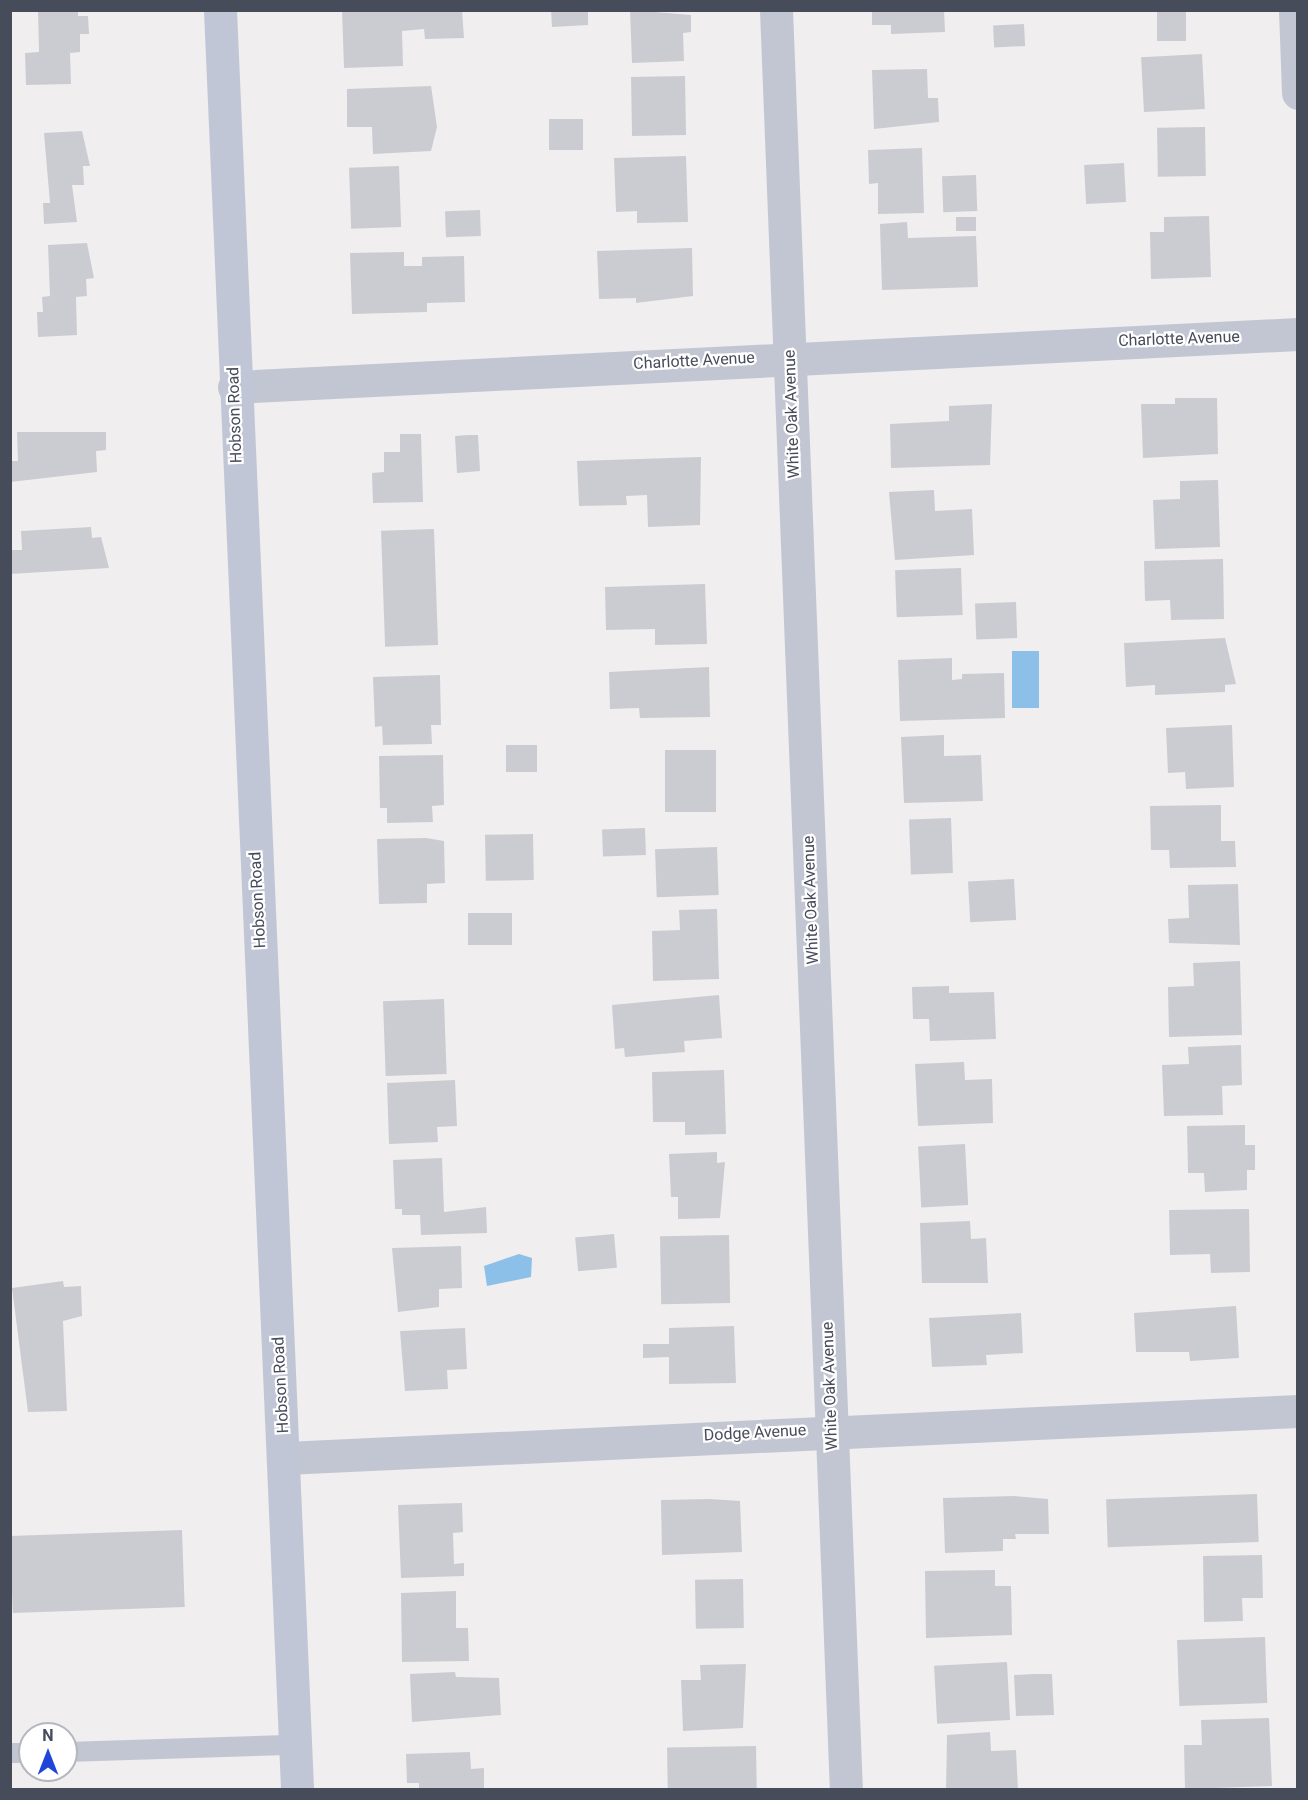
<!DOCTYPE html>
<style>
body{margin:0}
#map{position:relative;width:1308px;height:1800px;overflow:hidden;background:#f0eeee;font-family:Roboto,sans-serif}
div>[style]{position:absolute}
.water>*{inset:0;background:#8cc0e8;transform-origin:0 0}
.building>*{inset:0;background:#cbccd2;transform-origin:0 0}
.lane>*{height:20px;margin:-10px;padding:0 10px;transform-origin:10px;border-radius:10px;background:#c2c6d2}
.street>*{height:33px;margin:-16.5px;padding:0 16.5px;transform-origin:16.5px;border-radius:16.5px;background:#c2c6d2}
.secondary>*{height:33px;margin:-16.5px;padding:0 16.5px;transform-origin:16.5px;border-radius:16.5px;background:#c1c6d6}
span{translate:-50% -50%;white-space:nowrap;text-align:center;line-height:1.15;-webkit-text-stroke:4.5px #fff;paint-order:stroke}
.street-label{font-size:16px;color:#474c5a}
.frame{position:absolute;inset:0;border:12px solid #474c5a;pointer-events:none}
.north{position:absolute;left:18px;top:1722px;width:60px;height:60px;box-sizing:border-box;background:#fff;border:2px solid #b5b7bd;border-radius:50%;rotate:0deg;font-size:16px;font-weight:700;line-height:24px;text-align:center;color:#474c5a}
.north::after{content:'';display:block;margin:auto;width:21px;height:27px;background:#2146d7;clip-path:polygon(50% 0,100% 100%,50% 72%,0 100%)}
</style>
<div id="map">
<div class="water">
<div style="left:1012px;top:651px;width:27px;height:57px"></div>
<div style="clip-path:polygon(519px 1254px,532px 1258px,531px 1277px,487px 1286px,484px 1266px)"></div>
</div>
<div class="building">
<div style="clip-path:polygon(38px 10px,78px 10px,78px 16px,88px 16px,89px 34px,80px 34px,80px 52px,70px 53px,71px 84px,26px 85px,25px 53px,39px 52px)"></div>
<div style="clip-path:polygon(342px 10px,462px 10px,464px 38px,425px 39px,424px 29px,402px 31px,403px 66px,344px 68px)"></div>
<div style="clip-path:polygon(551px 10px,588px 10px,588px 25px,552px 27px)"></div>
<div style="clip-path:polygon(630px 10px,691px 15px,691px 32px,683px 33px,684px 61px,632px 63px)"></div>
<div style="clip-path:polygon(872px 10px,944px 10px,945px 32px,891px 34px,891px 25px,872px 25px)"></div>
<div style="left:1157px;top:10px;width:29px;height:31px"></div>
<div style="left:1024px;top:24px;width:22px;height:31px;rotate:87deg"></div>
<div style="left:1202px;top:54px;width:55px;height:61px;rotate:87deg"></div>
<div style="clip-path:polygon(927px 69px,928px 98px,938px 98px,939px 122px,874px 129px,872px 70px)"></div>
<div style="left:685px;top:76px;width:59px;height:54px;rotate:89deg"></div>
<div style="clip-path:polygon(431px 86px,437px 127px,431px 151px,373px 154px,372px 127px,347px 127px,347px 89px)"></div>
<div style="left:549px;top:119px;width:34px;height:31px"></div>
<div style="left:1205px;top:127px;width:49px;height:48px;rotate:89deg"></div>
<div style="clip-path:polygon(82px 131px,90px 166px,83px 166px,84px 185px,72px 185px,77px 222px,44px 224px,43px 203px,50px 203px,44px 133px)"></div>
<div style="clip-path:polygon(922px 148px,924px 213px,878px 214px,878px 183px,869px 184px,868px 150px)"></div>
<div style="clip-path:polygon(686px 156px,688px 222px,637px 223px,637px 211px,616px 212px,614px 158px)"></div>
<div style="left:1124px;top:163px;width:39px;height:40px;rotate:87deg"></div>
<div style="left:399px;top:166px;width:61px;height:50px;rotate:88deg"></div>
<div style="left:976px;top:175px;width:36px;height:34px;rotate:88deg"></div>
<div style="left:480px;top:210px;width:26px;height:35px;rotate:88deg"></div>
<div style="clip-path:polygon(1209px 216px,1211px 277px,1151px 279px,1150px 232px,1164px 232px,1164px 217px)"></div>
<div style="left:976px;top:217px;width:14px;height:20px;rotate:90deg"></div>
<div style="clip-path:polygon(907px 222px,908px 238px,976px 236px,978px 287px,882px 290px,880px 224px)"></div>
<div style="clip-path:polygon(87px 243px,94px 278px,86px 279px,87px 296px,76px 297px,77px 335px,38px 337px,37px 312px,43px 312px,42px 297px,50px 296px,48px 245px)"></div>
<div style="clip-path:polygon(692px 248px,693px 296px,636px 303px,636px 298px,599px 299px,597px 251px)"></div>
<div style="clip-path:polygon(404px 252px,404px 266px,422px 266px,422px 257px,464px 256px,465px 302px,427px 303px,427px 312px,352px 314px,350px 253px)"></div>
<div style="clip-path:polygon(1175px 398px,1217px 398px,1218px 454px,1143px 458px,1141px 404px,1175px 404px)"></div>
<div style="clip-path:polygon(992px 404px,990px 465px,891px 468px,890px 424px,949px 421px,949px 406px)"></div>
<div style="clip-path:polygon(17px 432px,106px 432px,106px 450px,96px 451px,97px 472px,10px 482px,10px 461px,18px 461px)"></div>
<div style="clip-path:polygon(400px 434px,421px 434px,423px 502px,373px 503px,372px 473px,384px 472px,384px 452px,400px 452px)"></div>
<div style="clip-path:polygon(468px 435px,478px 435px,480px 471px,457px 473px,455px 436px)"></div>
<div style="clip-path:polygon(701px 457px,700px 525px,648px 527px,647px 495px,626px 496px,627px 505px,579px 506px,577px 461px)"></div>
<div style="clip-path:polygon(1218px 480px,1220px 547px,1155px 549px,1153px 500px,1180px 499px,1180px 481px)"></div>
<div style="clip-path:polygon(934px 490px,935px 511px,972px 509px,974px 555px,895px 560px,889px 492px)"></div>
<div style="clip-path:polygon(91px 527px,92px 538px,101px 537px,109px 568px,10px 574px,10px 550px,22px 550px,21px 531px)"></div>
<div style="left:434px;top:529px;width:116px;height:53px;rotate:88deg"></div>
<div style="clip-path:polygon(1223px 559px,1224px 619px,1171px 620px,1170px 600px,1145px 601px,1144px 561px)"></div>
<div style="left:961px;top:568px;width:47px;height:66px;rotate:88deg"></div>
<div style="clip-path:polygon(705px 584px,707px 644px,655px 645px,655px 629px,606px 630px,605px 587px)"></div>
<div style="left:1016px;top:602px;width:36px;height:41px;rotate:88deg"></div>
<div style="clip-path:polygon(1225px 638px,1236px 684px,1225px 685px,1225px 692px,1155px 695px,1155px 685px,1126px 687px,1124px 643px)"></div>
<div style="clip-path:polygon(952px 658px,952px 680px,962px 679px,962px 674px,1004px 673px,1005px 718px,900px 721px,898px 660px)"></div>
<div style="clip-path:polygon(709px 667px,710px 717px,640px 718px,639px 708px,610px 709px,609px 672px)"></div>
<div style="clip-path:polygon(440px 675px,441px 725px,431px 725px,432px 744px,383px 745px,382px 726px,375px 727px,373px 677px)"></div>
<div style="clip-path:polygon(1232px 725px,1234px 787px,1186px 789px,1185px 772px,1168px 773px,1166px 728px)"></div>
<div style="clip-path:polygon(944px 735px,944px 756px,981px 755px,983px 801px,904px 803px,901px 737px)"></div>
<div style="left:506px;top:745px;width:31px;height:27px"></div>
<div style="left:716px;top:750px;width:62px;height:51px;rotate:90deg"></div>
<div style="clip-path:polygon(443px 755px,444px 805px,432px 806px,433px 822px,387px 823px,387px 808px,380px 808px,379px 756px)"></div>
<div style="clip-path:polygon(1221px 805px,1221px 841px,1235px 841px,1236px 867px,1170px 868px,1169px 850px,1151px 850px,1150px 806px)"></div>
<div style="left:951px;top:818px;width:55px;height:42px;rotate:88deg"></div>
<div style="left:645px;top:828px;width:27px;height:43px;rotate:88deg"></div>
<div style="left:533px;top:834px;width:46px;height:48px;rotate:89deg"></div>
<div style="clip-path:polygon(426px 838px,444px 841px,445px 883px,427px 884px,427px 903px,379px 904px,377px 839px)"></div>
<div style="left:717px;top:847px;width:48px;height:62px;rotate:88deg"></div>
<div style="left:1014px;top:879px;width:41px;height:46px;rotate:87deg"></div>
<div style="clip-path:polygon(1238px 884px,1240px 945px,1169px 943px,1168px 919px,1189px 918px,1188px 885px)"></div>
<div style="clip-path:polygon(717px 909px,719px 979px,653px 981px,652px 931px,680px 930px,679px 910px)"></div>
<div style="left:512px;top:913px;width:32px;height:44px;rotate:90deg"></div>
<div style="clip-path:polygon(1240px 961px,1242px 1035px,1169px 1037px,1168px 987px,1194px 986px,1193px 963px)"></div>
<div style="clip-path:polygon(949px 986px,949px 993px,994px 992px,996px 1039px,930px 1041px,929px 1019px,913px 1019px,912px 987px)"></div>
<div style="clip-path:polygon(719px 995px,722px 1038px,684px 1041px,685px 1052px,625px 1057px,624px 1048px,615px 1049px,612px 1005px)"></div>
<div style="left:444px;top:999px;width:75px;height:61px;rotate:88deg"></div>
<div style="clip-path:polygon(1241px 1045px,1242px 1085px,1222px 1086px,1223px 1115px,1164px 1116px,1162px 1065px,1189px 1064px,1188px 1047px)"></div>
<div style="clip-path:polygon(964px 1062px,965px 1080px,992px 1079px,993px 1123px,918px 1126px,915px 1064px)"></div>
<div style="clip-path:polygon(724px 1070px,726px 1134px,685px 1135px,685px 1122px,653px 1122px,652px 1072px)"></div>
<div style="clip-path:polygon(455px 1080px,457px 1126px,437px 1127px,438px 1142px,389px 1144px,387px 1083px)"></div>
<div style="clip-path:polygon(1245px 1125px,1245px 1145px,1255px 1145px,1255px 1170px,1247px 1170px,1247px 1190px,1205px 1192px,1204px 1173px,1188px 1173px,1187px 1126px)"></div>
<div style="left:965px;top:1144px;width:61px;height:47px;rotate:87deg"></div>
<div style="clip-path:polygon(717px 1152px,717px 1163px,725px 1162px,720px 1218px,678px 1219px,678px 1197px,671px 1197px,669px 1154px)"></div>
<div style="clip-path:polygon(442px 1158px,444px 1212px,486px 1207px,487px 1233px,421px 1235px,420px 1215px,402px 1215px,402px 1209px,395px 1209px,393px 1160px)"></div>
<div style="clip-path:polygon(1249px 1209px,1250px 1272px,1211px 1273px,1210px 1254px,1170px 1255px,1169px 1210px)"></div>
<div style="clip-path:polygon(970px 1221px,971px 1239px,986px 1238px,988px 1283px,922px 1283px,920px 1223px)"></div>
<div style="left:614px;top:1234px;width:34px;height:39px;rotate:85deg"></div>
<div style="left:729px;top:1235px;width:68px;height:69px;rotate:89deg"></div>
<div style="clip-path:polygon(461px 1246px,462px 1288px,439px 1289px,439px 1307px,398px 1312px,392px 1248px)"></div>
<div style="clip-path:polygon(63px 1281px,64px 1287px,81px 1286px,82px 1316px,63px 1321px,67px 1411px,28px 1412px,12px 1288px)"></div>
<div style="clip-path:polygon(1236px 1306px,1239px 1358px,1190px 1361px,1189px 1352px,1136px 1352px,1134px 1313px)"></div>
<div style="clip-path:polygon(1021px 1313px,1023px 1353px,986px 1355px,987px 1365px,932px 1367px,929px 1318px)"></div>
<div style="clip-path:polygon(734px 1326px,736px 1383px,669px 1384px,669px 1357px,643px 1358px,643px 1344px,669px 1344px,669px 1328px)"></div>
<div style="clip-path:polygon(465px 1328px,467px 1369px,447px 1370px,448px 1389px,405px 1391px,400px 1331px)"></div>
<div style="left:1257px;top:1494px;width:48px;height:151px;rotate:88deg"></div>
<div style="clip-path:polygon(1014px 1496px,1048px 1499px,1049px 1534px,1015px 1534px,1016px 1539px,1003px 1539px,1003px 1551px,945px 1553px,943px 1498px)"></div>
<div style="clip-path:polygon(710px 1499px,740px 1501px,742px 1552px,662px 1555px,661px 1500px)"></div>
<div style="clip-path:polygon(462px 1503px,463px 1532px,453px 1533px,454px 1564px,464px 1563px,464px 1576px,401px 1578px,398px 1505px)"></div>
<div style="left:182px;top:1530px;width:77px;height:172px;rotate:88deg"></div>
<div style="clip-path:polygon(1262px 1555px,1263px 1598px,1242px 1598px,1243px 1621px,1204px 1622px,1203px 1556px)"></div>
<div style="clip-path:polygon(995px 1570px,995px 1586px,1011px 1586px,1012px 1635px,926px 1638px,925px 1571px)"></div>
<div style="left:743px;top:1579px;width:49px;height:48px;rotate:89deg"></div>
<div style="clip-path:polygon(456px 1591px,456px 1628px,468px 1628px,469px 1661px,402px 1662px,401px 1593px)"></div>
<div style="left:1265px;top:1637px;width:66px;height:88px;rotate:88deg"></div>
<div style="left:1007px;top:1662px;width:58px;height:73px;rotate:87deg"></div>
<div style="clip-path:polygon(746px 1664px,743px 1728px,683px 1731px,681px 1680px,701px 1680px,700px 1665px)"></div>
<div style="clip-path:polygon(455px 1672px,456px 1677px,499px 1678px,501px 1715px,412px 1722px,410px 1674px)"></div>
<div style="clip-path:polygon(1035px 1674px,1052px 1674px,1054px 1715px,1016px 1716px,1014px 1675px)"></div>
<div style="clip-path:polygon(1269px 1718px,1272px 1786px,1185px 1789px,1184px 1745px,1202px 1745px,1201px 1720px)"></div>
<div style="clip-path:polygon(990px 1732px,991px 1751px,1016px 1750px,1018px 1790px,946px 1790px,947px 1735px)"></div>
<div style="left:756px;top:1746px;width:44px;height:89px;rotate:89deg"></div>
<div style="clip-path:polygon(470px 1752px,471px 1769px,484px 1768px,484px 1789px,419px 1790px,419px 1783px,407px 1783px,406px 1754px)"></div>
</div>
<div class="lane">
<div style="left:66px;top:1752px;width:229px;rotate:-1.8deg"></div>
<div style="left:10px;top:1753px;width:20px"></div>
</div>
<div class="street">
<div style="left:776px;top:10px;width:1781px;rotate:87.75deg"></div>
<div style="left:1295px;top:10px;width:83px;rotate:87.9deg"></div>
<div style="left:234px;top:387px;width:1065px;rotate:-2.85deg"></div>
<div style="left:285px;top:1458px;width:1014px;rotate:-2.66deg"></div>
</div>
<div class="secondary">
<div style="left:220px;top:10px;width:1782px;rotate:87.52deg"></div>
</div>
<div class="street-label">
<span style="left:1179px;top:339px;rotate:-2deg">Charlotte Avenue</span>
<span style="left:694px;top:361px;rotate:-3deg">Charlotte Avenue</span>
<span style="left:792px;top:414px;rotate:-92deg">White Oak Avenue</span>
<span style="left:235px;top:415px;rotate:-92deg">Hobson Road</span>
<span style="left:258px;top:900px;rotate:-93deg">Hobson Road</span>
<span style="left:811px;top:900px;rotate:-92deg">White Oak Avenue</span>
<span style="left:281px;top:1385px;rotate:-93deg">Hobson Road</span>
<span style="left:830px;top:1386px;rotate:-92deg">White Oak Avenue</span>
<span style="left:755px;top:1433px;rotate:-3deg">Dodge Avenue</span>
</div>
<div class="frame"></div>
<div class="north">N</div>
</div>
